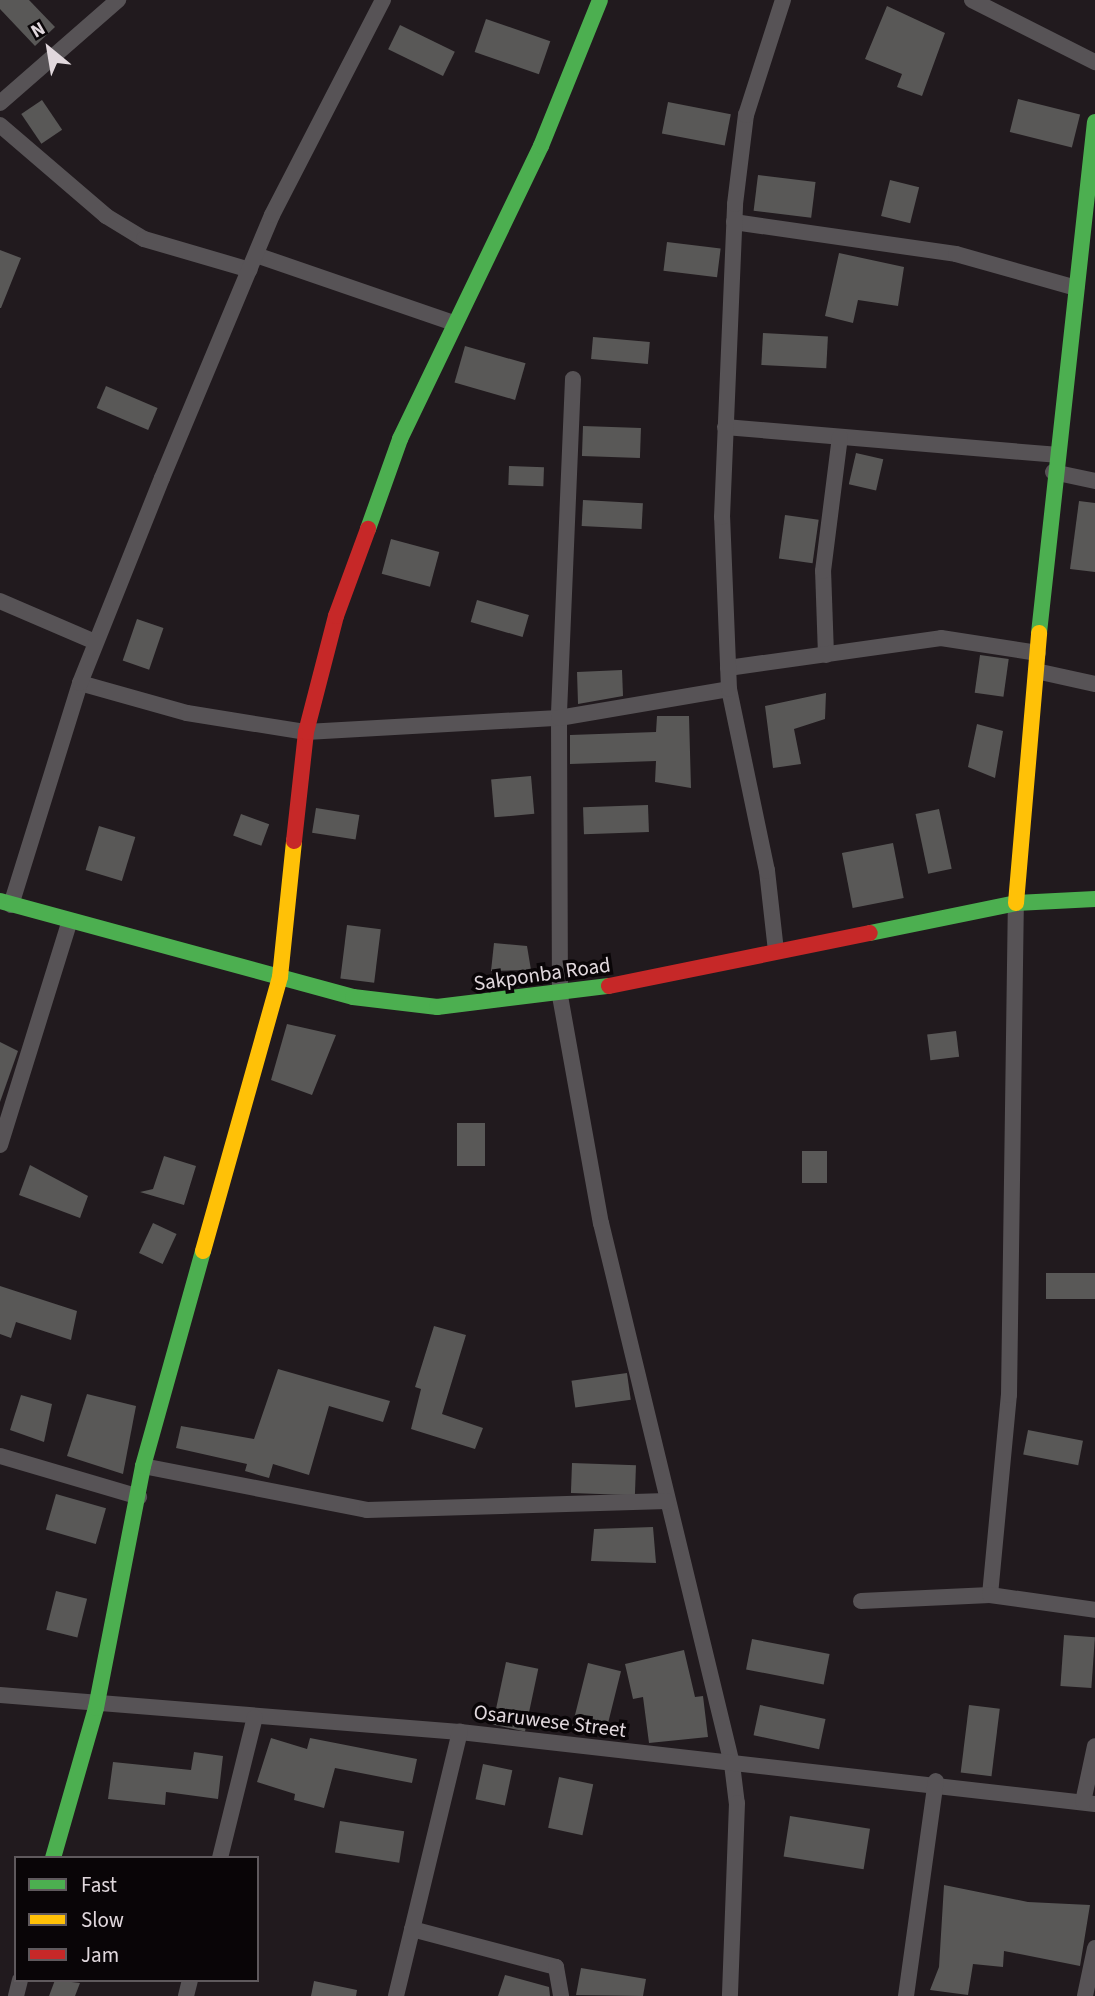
<!DOCTYPE html>
<style>
body{margin:0}
#map{position:relative;width:1095px;height:1996px;overflow:hidden;background:#211a1e;font-family:"Source Sans 3",sans-serif}
div>[style]{position:absolute}
.building>*{inset:0;background:#595857;transform-origin:0 0}
.street>*{height:16px;margin:-8px;padding:0 8px;transform-origin:8px;border-radius:8px;background:#575356}
.fast>*{height:16px;margin:-8px;padding:0 8px;transform-origin:8px;border-radius:8px;background:#4caf50}
.slow>*{height:16px;margin:-8px;padding:0 8px;transform-origin:8px;border-radius:8px;background:#ffc107}
.jam>*{height:16px;margin:-8px;padding:0 8px;transform-origin:8px;border-radius:8px;background:#c62828}
span{translate:-50% -50%;white-space:nowrap;text-align:center;line-height:1.15;-webkit-text-stroke:7px #090507;paint-order:stroke}
.street-label{font-size:21px;color:#e1d8dd}
.legend{position:absolute;left:14px;top:1856px;width:245px;height:126px;box-sizing:border-box;background:#090507;border:2px solid #5f595d;margin:0;padding:9px 12px;list-style:none;font-size:21px;color:#e1d8dd}
.legend li{display:flex;align-items:center;gap:14px;height:35px}
.legend b{width:35px;border:2px solid #5f595d}
.north{position:absolute;left:14px;top:14px;width:70px;height:70px;-webkit-text-stroke:5px #090507;paint-order:stroke;rotate:330deg;font-size:19px;font-weight:700;line-height:28px;text-align:center;color:#e1d8dd}
.north::after{content:'';display:block;margin:auto;width:24px;height:32px;background:#e1d8dd;clip-path:polygon(50% 0,100% 100%,50% 72%,0 100%)}
</style>
<div id="map">
<div class="building">
<div style="clip-path:polygon(0 0,29px 0,55px 27px,35px 46px,0 9px)"></div>
<div style="clip-path:polygon(887px 6px,945px 33px,922px 96px,897px 87px,902px 74px,865px 59px)"></div>
<div style="left:486px;top:19px;width:68px;height:35px;rotate:19deg"></div>
<div style="left:400px;top:25px;width:61px;height:27px;rotate:26deg"></div>
<div style="left:1018px;top:99px;width:64px;height:34px;rotate:14deg"></div>
<div style="left:42px;top:100px;width:36px;height:25px;rotate:56deg"></div>
<div style="left:668px;top:102px;width:64px;height:32px;rotate:11deg"></div>
<div style="left:758px;top:175px;width:58px;height:36px;rotate:7deg"></div>
<div style="left:890px;top:180px;width:30px;height:37px;rotate:14deg"></div>
<div style="left:667px;top:242px;width:54px;height:29px;rotate:7deg"></div>
<div style="clip-path:polygon(0 250px,21px 258px,1px 308px,0 308px)"></div>
<div style="clip-path:polygon(839px 253px,904px 267px,898px 306px,858px 300px,853px 323px,825px 316px)"></div>
<div style="left:763px;top:333px;width:65px;height:32px;rotate:3deg"></div>
<div style="left:593px;top:337px;width:57px;height:22px;rotate:5deg"></div>
<div style="left:465px;top:346px;width:63px;height:38px;rotate:16deg"></div>
<div style="left:106px;top:386px;width:56px;height:24px;rotate:23deg"></div>
<div style="left:583px;top:426px;width:58px;height:30px;rotate:2deg"></div>
<div style="left:856px;top:453px;width:28px;height:32px;rotate:13deg"></div>
<div style="left:509px;top:466px;width:35px;height:19px;rotate:2deg"></div>
<div style="left:583px;top:500px;width:60px;height:26px;rotate:3deg"></div>
<div style="clip-path:polygon(1079px 501px,1095px 503px,1095px 572px,1070px 569px)"></div>
<div style="left:785px;top:515px;width:34px;height:44px;rotate:8deg"></div>
<div style="left:391px;top:539px;width:50px;height:36px;rotate:15deg"></div>
<div style="left:477px;top:600px;width:54px;height:23px;rotate:16deg"></div>
<div style="left:137px;top:619px;width:28px;height:44px;rotate:19deg"></div>
<div style="left:980px;top:655px;width:29px;height:38px;rotate:8deg"></div>
<div style="clip-path:polygon(622px 670px,623px 696px,578px 704px,577px 672px)"></div>
<div style="clip-path:polygon(826px 693px,825px 719px,794px 729px,801px 764px,773px 768px,765px 706px)"></div>
<div style="clip-path:polygon(657px 716px,689px 716px,691px 788px,655px 782px,656px 761px,570px 764px,570px 735px,656px 732px)"></div>
<div style="clip-path:polygon(977px 724px,1003px 731px,995px 778px,968px 767px)"></div>
<div style="left:531px;top:776px;width:38px;height:40px;rotate:85deg"></div>
<div style="left:648px;top:805px;width:27px;height:65px;rotate:88deg"></div>
<div style="left:316px;top:808px;width:44px;height:25px;rotate:9deg"></div>
<div style="left:939px;top:809px;width:61px;height:24px;rotate:78deg"></div>
<div style="left:241px;top:814px;width:30px;height:23px;rotate:20deg"></div>
<div style="left:99px;top:826px;width:38px;height:46px;rotate:17deg"></div>
<div style="left:893px;top:843px;width:56px;height:52px;rotate:79deg"></div>
<div style="left:347px;top:925px;width:34px;height:54px;rotate:7deg"></div>
<div style="clip-path:polygon(494px 943px,527px 946px,531px 970px,491px 971px)"></div>
<div style="clip-path:polygon(287px 1024px,336px 1035px,312px 1095px,271px 1080px)"></div>
<div style="left:956px;top:1031px;width:26px;height:29px;rotate:83deg"></div>
<div style="clip-path:polygon(0 1042px,18px 1051px,0 1102px)"></div>
<div style="left:457px;top:1123px;width:28px;height:43px"></div>
<div style="left:802px;top:1151px;width:25px;height:32px"></div>
<div style="clip-path:polygon(164px 1156px,196px 1166px,184px 1205px,140px 1192px,153px 1189px)"></div>
<div style="clip-path:polygon(30px 1165px,88px 1196px,80px 1218px,19px 1195px)"></div>
<div style="left:153px;top:1223px;width:26px;height:33px;rotate:25deg"></div>
<div style="left:1046px;top:1273px;width:49px;height:26px"></div>
<div style="clip-path:polygon(0 1286px,77px 1311px,71px 1340px,16px 1322px,11px 1338px,0 1334px)"></div>
<div style="clip-path:polygon(434px 1326px,466px 1335px,442px 1414px,483px 1428px,475px 1449px,411px 1429px,421px 1389px,415px 1387px)"></div>
<div style="clip-path:polygon(278px 1369px,390px 1401px,383px 1422px,329px 1406px,309px 1475px,273px 1464px,269px 1478px,245px 1471px,247px 1464px,176px 1448px,181px 1426px,254px 1439px)"></div>
<div style="left:627px;top:1373px;width:27px;height:56px;rotate:82deg"></div>
<div style="clip-path:polygon(87px 1394px,136px 1406px,123px 1474px,67px 1456px)"></div>
<div style="clip-path:polygon(21px 1395px,52px 1404px,44px 1442px,10px 1430px)"></div>
<div style="left:1028px;top:1430px;width:56px;height:25px;rotate:11deg"></div>
<div style="left:572px;top:1463px;width:64px;height:30px;rotate:2deg"></div>
<div style="left:56px;top:1494px;width:52px;height:37px;rotate:16deg"></div>
<div style="clip-path:polygon(653px 1527px,656px 1563px,591px 1561px,594px 1529px)"></div>
<div style="left:56px;top:1591px;width:32px;height:40px;rotate:14deg"></div>
<div style="left:1064px;top:1635px;width:31px;height:51px;rotate:4deg"></div>
<div style="left:752px;top:1639px;width:79px;height:31px;rotate:11deg"></div>
<div style="clip-path:polygon(684px 1650px,695px 1697px,703px 1696px,708px 1737px,649px 1743px,643px 1697px,633px 1699px,625px 1664px)"></div>
<div style="left:506px;top:1662px;width:33px;height:64px;rotate:12deg"></div>
<div style="left:588px;top:1663px;width:34px;height:65px;rotate:14deg"></div>
<div style="left:760px;top:1705px;width:67px;height:31px;rotate:12deg"></div>
<div style="left:969px;top:1705px;width:31px;height:68px;rotate:7deg"></div>
<div style="clip-path:polygon(271px 1738px,307px 1749px,310px 1738px,417px 1759px,412px 1783px,335px 1768px,324px 1808px,294px 1800px,295px 1794px,257px 1782px)"></div>
<div style="clip-path:polygon(194px 1752px,223px 1756px,218px 1799px,166px 1792px,165px 1805px,108px 1799px,113px 1762px,191px 1770px)"></div>
<div style="left:483px;top:1764px;width:30px;height:36px;rotate:12deg"></div>
<div style="left:559px;top:1777px;width:35px;height:52px;rotate:12deg"></div>
<div style="left:790px;top:1816px;width:81px;height:41px;rotate:9deg"></div>
<div style="left:340px;top:1821px;width:65px;height:32px;rotate:9deg"></div>
<div style="clip-path:polygon(944px 1885px,1028px 1902px,1090px 1905px,1080px 1966px,1004px 1951px,1003px 1967px,973px 1964px,968px 1995px,930px 1990px,939px 1967px)"></div>
<div style="clip-path:polygon(581px 1968px,646px 1979px,643px 1996px,576px 1995px)"></div>
<div style="clip-path:polygon(505px 1975px,549px 1987px,550px 1996px,498px 1996px)"></div>
<div style="clip-path:polygon(55px 1980px,80px 1983px,75px 1996px,49px 1996px)"></div>
<div style="clip-path:polygon(314px 1981px,357px 1990px,356px 1996px,311px 1996px)"></div>
</div>
<div class="street">
<div style="left:972px;top:0;width:138px;rotate:26.8deg"></div>
<div style="left:0;top:103px;width:157px;rotate:-41.1deg"></div>
<div style="left:0;top:125px;width:140px;rotate:40.6deg"></div>
<div style="left:106px;top:216px;width:44px;rotate:31.2deg"></div>
<div style="left:144px;top:239px;width:110px;rotate:16.3deg"></div>
<div style="left:734px;top:222px;width:224px;rotate:8.2deg"></div>
<div style="left:956px;top:254px;width:125px;rotate:15.8deg"></div>
<div style="left:256px;top:255px;width:209px;rotate:19deg"></div>
<div style="left:573px;top:379px;width:339px;rotate:92.4deg"></div>
<div style="left:559px;top:718px;width:278px;rotate:89.8deg"></div>
<div style="left:560px;top:996px;width:231px;rotate:79.8deg"></div>
<div style="left:601px;top:1223px;width:557px;rotate:76.39deg"></div>
<div style="left:732px;top:1764px;width:39px;rotate:83deg"></div>
<div style="left:737px;top:1803px;width:193px;rotate:92.1deg"></div>
<div style="left:725px;top:427px;width:332px;rotate:4.8deg"></div>
<div style="left:1053px;top:472px;width:43px;rotate:12.1deg"></div>
<div style="left:0;top:601px;width:103px;rotate:23.3deg"></div>
<div style="left:826px;top:655px;width:84px;rotate:-92deg"></div>
<div style="left:823px;top:571px;width:135px;rotate:-82.8deg"></div>
<div style="left:728px;top:668px;width:215px;rotate:-8deg"></div>
<div style="left:941px;top:638px;width:98px;rotate:8.8deg"></div>
<div style="left:1036px;top:671px;width:60px;rotate:12.4deg"></div>
<div style="left:80px;top:683px;width:111px;rotate:15.7deg"></div>
<div style="left:187px;top:713px;width:121px;rotate:9.1deg"></div>
<div style="left:306px;top:732px;width:253px;rotate:-3.2deg"></div>
<div style="left:559px;top:718px;width:172px;rotate:-9.7deg"></div>
<div style="left:11px;top:905px;width:232px;rotate:-72.7deg"></div>
<div style="left:80px;top:683px;width:221px;rotate:-68.2deg"></div>
<div style="left:162px;top:478px;width:285px;rotate:-67.3deg"></div>
<div style="left:272px;top:215px;width:242px;rotate:-62.7deg"></div>
<div style="left:776px;top:951px;width:81px;rotate:-96.4deg"></div>
<div style="left:767px;top:871px;width:186px;rotate:-101.8deg"></div>
<div style="left:729px;top:689px;width:172px;rotate:-92.3deg"></div>
<div style="left:722px;top:517px;width:313px;rotate:-87.6deg"></div>
<div style="left:735px;top:204px;width:90px;rotate:-83deg"></div>
<div style="left:746px;top:115px;width:121px;rotate:-72.2deg"></div>
<div style="left:0;top:1145px;width:232px;rotate:-72.7deg"></div>
<div style="left:0;top:1456px;width:145px;rotate:16.4deg"></div>
<div style="left:143px;top:1466px;width:228px;rotate:11.1deg"></div>
<div style="left:367px;top:1510px;width:300px;rotate:-1.7deg"></div>
<div style="left:990px;top:1595px;width:201px;rotate:-84.6deg"></div>
<div style="left:1009px;top:1395px;width:492px;rotate:-89.2deg"></div>
<div style="left:861px;top:1601px;width:129px;rotate:-2.7deg"></div>
<div style="left:990px;top:1595px;width:106px;rotate:8.1deg"></div>
<div style="left:0;top:1695px;width:461px;rotate:4.6deg"></div>
<div style="left:460px;top:1732px;width:639px;rotate:6.47deg"></div>
<div style="left:1083px;top:1802px;width:57px;rotate:-77.9deg"></div>
<div style="left:220px;top:1858px;width:145px;rotate:-76.1deg"></div>
<div style="left:412px;top:1929px;width:149px;rotate:14.8deg"></div>
<div style="left:556px;top:1967px;width:29px;rotate:80deg"></div>
<div style="left:16px;top:1996px;width:16px;rotate:-76deg"></div>
<div style="left:186px;top:1996px;width:16px;rotate:-76deg"></div>
<div style="left:396px;top:1996px;width:272px;rotate:-76.4deg"></div>
<div style="left:906px;top:1996px;width:217px;rotate:-82.1deg"></div>
<div style="left:1085px;top:1996px;width:49px;rotate:-78.2deg"></div>
</div>
<div class="fast">
<div style="left:368px;top:529px;width:96px;rotate:-70.4deg"></div>
<div style="left:400px;top:439px;width:325px;rotate:-64.3deg"></div>
<div style="left:541px;top:146px;width:157px;rotate:-68deg"></div>
<div style="left:1039px;top:633px;width:514px;rotate:-83.75deg"></div>
<div style="left:0;top:901px;width:366px;rotate:15.2deg"></div>
<div style="left:353px;top:997px;width:85px;rotate:6.8deg"></div>
<div style="left:437px;top:1007px;width:173px;rotate:-7deg"></div>
<div style="left:870px;top:933px;width:149px;rotate:-11.6deg"></div>
<div style="left:1016px;top:903px;width:79px;rotate:-2.9deg"></div>
<div style="left:53px;top:1858px;width:156px;rotate:-74deg"></div>
<div style="left:96px;top:1708px;width:247px;rotate:-79deg"></div>
<div style="left:143px;top:1466px;width:223px;rotate:-74.4deg"></div>
</div>
<div class="slow">
<div style="left:1016px;top:903px;width:271px;rotate:-85.1deg"></div>
<div style="left:203px;top:1251px;width:285px;rotate:-74.3deg"></div>
<div style="left:280px;top:977px;width:137px;rotate:-84.1deg"></div>
</div>
<div class="jam">
<div style="left:294px;top:841px;width:110px;rotate:-83.7deg"></div>
<div style="left:306px;top:732px;width:120px;rotate:-75.5deg"></div>
<div style="left:336px;top:616px;width:93px;rotate:-69.8deg"></div>
<div style="left:609px;top:986px;width:266px;rotate:-11.5deg"></div>
</div>
<div class="street-label">
<span style="left:542px;top:974px;rotate:-8deg">Sakponba Road</span>
<span style="left:550px;top:1721px;rotate:7deg">Osaruwese Street</span>
</div>
<ul class="legend">
<li><b style="height:9px;background:#4caf50"></b>Fast</li>
<li><b style="height:9px;background:#ffc107"></b>Slow</li>
<li><b style="height:9px;background:#c62828"></b>Jam</li>
</ul>
<div class="north">N</div>
</div>
